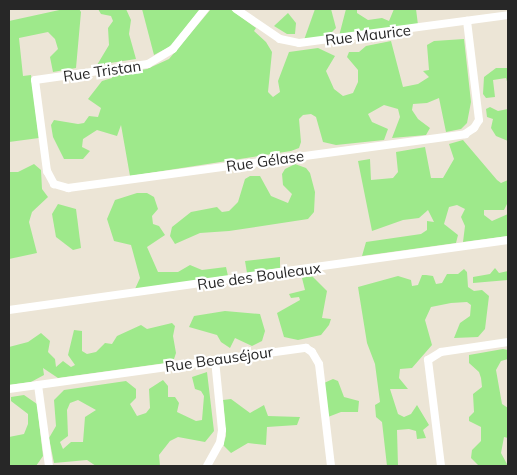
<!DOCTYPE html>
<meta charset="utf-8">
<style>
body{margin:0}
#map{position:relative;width:517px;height:475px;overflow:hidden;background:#ece5d6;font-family:Mulish,sans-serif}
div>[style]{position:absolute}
.green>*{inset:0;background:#9ee98b}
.minor>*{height:8px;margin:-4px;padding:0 4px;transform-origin:4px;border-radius:4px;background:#fff}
span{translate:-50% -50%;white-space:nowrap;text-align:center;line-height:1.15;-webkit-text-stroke:4.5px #fff;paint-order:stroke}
.street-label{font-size:15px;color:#272727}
.frame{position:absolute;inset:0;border:10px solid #272727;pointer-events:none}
</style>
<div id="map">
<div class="green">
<div style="clip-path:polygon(64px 9px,79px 9px,81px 12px,76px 68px,53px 72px,50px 57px,58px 49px,55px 39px,48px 32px,19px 38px,23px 76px,31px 75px,39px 138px,9px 142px,9px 163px,9px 21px)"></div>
<div style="clip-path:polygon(98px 9px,126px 9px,131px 20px,129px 34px,136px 59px,97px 65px,109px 45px,108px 28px,113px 21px,111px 16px,101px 14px)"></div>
<div style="clip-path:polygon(142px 9px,200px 9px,171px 46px,154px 55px)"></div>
<div style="clip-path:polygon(211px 9px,230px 9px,256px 28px,254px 31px,266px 42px,272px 52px,268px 92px,273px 97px,280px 92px,278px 81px,289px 52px,318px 48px,335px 56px,326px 71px,334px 89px,343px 96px,353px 93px,358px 82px,358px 70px,347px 57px,349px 52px,359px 52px,366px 46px,391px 41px,403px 87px,418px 84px,429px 77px,423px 71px,429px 70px,427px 45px,434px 41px,464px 39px,471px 102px,467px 123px,461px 129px,446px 132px,439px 98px,427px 103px,413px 104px,412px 110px,418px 119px,430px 128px,426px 135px,392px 138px,400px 117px,398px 109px,384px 105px,368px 114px,372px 122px,388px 129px,384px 140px,336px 145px,323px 142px,316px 117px,311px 114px,303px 115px,299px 119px,301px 142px,299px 148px,291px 151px,130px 176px,121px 125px,117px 136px,97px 130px,83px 139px,82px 147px,90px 151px,83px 159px,64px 159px,53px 137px,51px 125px,54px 120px,78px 124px,84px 123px,89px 116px,98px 117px,101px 108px,88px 99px,102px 81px,112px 78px,112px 75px,147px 69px,169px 59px)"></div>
<div style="clip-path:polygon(315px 9px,331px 9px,336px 28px,327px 37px,304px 40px)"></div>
<div style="clip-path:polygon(346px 9px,357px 9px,357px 13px,368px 20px,382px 18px,389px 21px,394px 9px,416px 9px,418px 25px,339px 36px)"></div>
<div style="clip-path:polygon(288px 13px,296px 23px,295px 34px,287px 34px,274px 26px)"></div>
<div style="clip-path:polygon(496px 68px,508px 68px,508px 85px,506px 78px,493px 80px,495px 97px,486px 98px,483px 94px,484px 77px)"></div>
<div style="clip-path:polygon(490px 107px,498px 111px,508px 109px,508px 141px,496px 136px,491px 128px,493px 119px,487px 117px,486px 109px)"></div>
<div style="clip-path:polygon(463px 140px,497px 180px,501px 183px,508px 180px,508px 202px,504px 210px,484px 210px,484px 215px,492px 221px,508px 214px,508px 236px,463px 242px,465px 226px,461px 217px,465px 209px,457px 205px,449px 207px,444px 224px,458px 235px,456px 243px,362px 256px,366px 242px,421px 234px,427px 230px,427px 221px,434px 222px,428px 210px,419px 218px,403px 220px,372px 231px,358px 161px,370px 159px,371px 180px,393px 178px,398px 172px,396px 152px,425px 147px,431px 178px,443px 178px,454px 159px,449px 144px)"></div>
<div style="clip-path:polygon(34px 164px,41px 170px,42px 189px,48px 197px,32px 212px,29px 222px,37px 253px,9px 259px,9px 172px,18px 172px)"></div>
<div style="clip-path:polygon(295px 164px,306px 168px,310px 173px,315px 192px,314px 212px,308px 219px,229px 231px,200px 233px,175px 244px,170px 236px,172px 227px,191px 212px,217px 207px,222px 212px,229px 211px,238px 202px,245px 179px,250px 176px,260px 176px,271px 196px,288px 203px,292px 194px,283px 185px,282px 174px,285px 169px)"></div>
<div style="clip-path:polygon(137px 193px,147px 193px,154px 197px,158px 209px,152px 216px,153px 224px,159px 226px,165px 235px,147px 247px,158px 272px,178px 272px,190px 265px,202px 270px,226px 267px,228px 276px,135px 289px,140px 278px,131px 245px,114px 241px,107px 219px,115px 200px)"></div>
<div style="clip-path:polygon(58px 204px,76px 209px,81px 248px,73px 250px,56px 237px,52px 214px)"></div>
<div style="clip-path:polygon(280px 257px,280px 268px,247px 273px,245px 261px)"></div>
<div style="clip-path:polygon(495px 268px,499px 273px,508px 271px,508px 280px,473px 283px,473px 277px,490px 274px)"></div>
<div style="clip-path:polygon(464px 269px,467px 272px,468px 287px,474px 291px,482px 290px,489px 296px,485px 329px,478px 337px,454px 338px,460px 323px,470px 316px,471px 305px,467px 302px,451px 303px,431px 307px,425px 320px,432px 345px,412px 368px,400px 369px,399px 378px,408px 389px,390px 389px,398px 414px,404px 417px,411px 414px,417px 405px,429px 425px,423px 430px,426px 438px,417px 439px,416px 431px,409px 429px,397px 430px,398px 466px,387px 466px,382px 422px,376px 417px,375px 405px,380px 402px,375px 364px,367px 343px,358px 287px,398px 276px,411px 280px,412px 286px,418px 285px,422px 275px,426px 275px,433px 276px,436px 284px,442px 283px,447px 274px,458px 274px)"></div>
<div style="clip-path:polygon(311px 275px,327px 291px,322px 318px,331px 319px,329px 325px,321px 335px,298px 340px,284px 337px,277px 313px,300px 300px,299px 297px,291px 298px,289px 294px,305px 290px,302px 278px)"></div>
<div style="clip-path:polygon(225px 311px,260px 314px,265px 331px,262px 341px,252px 346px,235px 338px,230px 348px,221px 342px,217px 335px,189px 327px,194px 316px)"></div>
<div style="clip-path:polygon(172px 323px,175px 326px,173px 336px,176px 353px,173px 362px,58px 378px,43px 368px,44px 375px,31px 382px,9px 385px,9px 347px,28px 342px,41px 333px,50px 341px,48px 352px,55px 359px,56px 367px,63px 361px,71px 367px,75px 365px,68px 355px,74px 330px,82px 331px,82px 351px,87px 354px,96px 352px,105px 343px,112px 344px,117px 336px,141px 325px,147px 329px)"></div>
<div style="clip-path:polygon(503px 349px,508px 350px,508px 359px,501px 361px,496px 370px,502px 404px,508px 408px,508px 438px,504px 437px,501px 453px,508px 466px,479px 466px,471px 458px,472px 450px,481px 441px,481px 427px,469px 421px,469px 417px,474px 412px,473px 394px,482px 387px,481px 378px,479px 372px,469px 363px,469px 355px)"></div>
<div style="clip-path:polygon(evenodd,207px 372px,214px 431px,205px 442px,178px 437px,170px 441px,159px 455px,160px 466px,96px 466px,87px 460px,54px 463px,49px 438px,56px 426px,54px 400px,64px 390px,126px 381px,136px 389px,136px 398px,130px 404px,137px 416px,146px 413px,150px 408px,149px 389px,163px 380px,168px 386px,168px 397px,175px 397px,179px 403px,177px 412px,196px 421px,202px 420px,204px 396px,201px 391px,195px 389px,192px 377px,207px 372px,78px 400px,96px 410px,85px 417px,83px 442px,71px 442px,63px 449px,60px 442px,68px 436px,67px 410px,70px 403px,78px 400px)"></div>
<div style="clip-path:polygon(333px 379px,338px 381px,344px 397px,359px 401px,358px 412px,341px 412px,328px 417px,324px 383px)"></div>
<div style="clip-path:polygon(24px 395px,37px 404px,43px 456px,36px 466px,9px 466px,9px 437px,24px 434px,28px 424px,28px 414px,11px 401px,11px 397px)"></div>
<div style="clip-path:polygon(231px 399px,250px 413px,264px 405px,268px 416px,300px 417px,297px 425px,267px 427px,266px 445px,248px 443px,231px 453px,223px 445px,226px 436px,223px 400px)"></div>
</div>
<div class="minor">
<div style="left:205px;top:9px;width:51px;rotate:128.7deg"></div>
<div style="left:173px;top:49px;width:29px;rotate:149deg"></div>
<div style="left:148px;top:64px;width:114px;rotate:171.9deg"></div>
<div style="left:35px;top:80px;width:92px;rotate:82.5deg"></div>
<div style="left:47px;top:171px;width:15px;rotate:62deg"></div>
<div style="left:54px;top:184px;width:15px;rotate:16deg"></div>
<div style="left:68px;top:188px;width:401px;rotate:-7.7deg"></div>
<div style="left:465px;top:134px;width:11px;rotate:-34deg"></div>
<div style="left:474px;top:128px;width:9px;rotate:-58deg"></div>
<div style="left:479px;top:120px;width:100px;rotate:-96.9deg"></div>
<div style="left:236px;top:9px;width:53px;rotate:34.3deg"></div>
<div style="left:280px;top:39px;width:19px;rotate:12deg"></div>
<div style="left:299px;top:43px;width:211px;rotate:-7.6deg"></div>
<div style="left:9px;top:310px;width:504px;rotate:-7.99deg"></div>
<div style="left:38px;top:385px;width:82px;rotate:82.3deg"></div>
<div style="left:9px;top:389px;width:300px;rotate:-7.9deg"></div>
<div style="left:306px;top:348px;width:7px;rotate:34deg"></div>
<div style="left:312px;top:352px;width:14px;rotate:60deg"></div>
<div style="left:319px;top:364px;width:103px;rotate:83.3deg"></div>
<div style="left:207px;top:466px;width:26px;rotate:-61deg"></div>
<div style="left:220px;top:443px;width:13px;rotate:-81deg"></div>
<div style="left:222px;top:430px;width:70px;rotate:-95.7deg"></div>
<div style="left:441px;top:466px;width:107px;rotate:-97deg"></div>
<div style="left:428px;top:360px;width:15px;rotate:-32deg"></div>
<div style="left:441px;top:352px;width:68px;rotate:-8.5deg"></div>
</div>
<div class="street-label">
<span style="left:368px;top:35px;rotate:-7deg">Rue Maurice</span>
<span style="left:102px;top:71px;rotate:-8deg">Rue Tristan</span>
<span style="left:265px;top:161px;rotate:-8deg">Rue Gélase</span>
<span style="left:259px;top:276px;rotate:-8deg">Rue des Bouleaux</span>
<span style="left:219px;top:359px;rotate:-8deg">Rue Beauséjour</span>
</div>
<div class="frame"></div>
</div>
